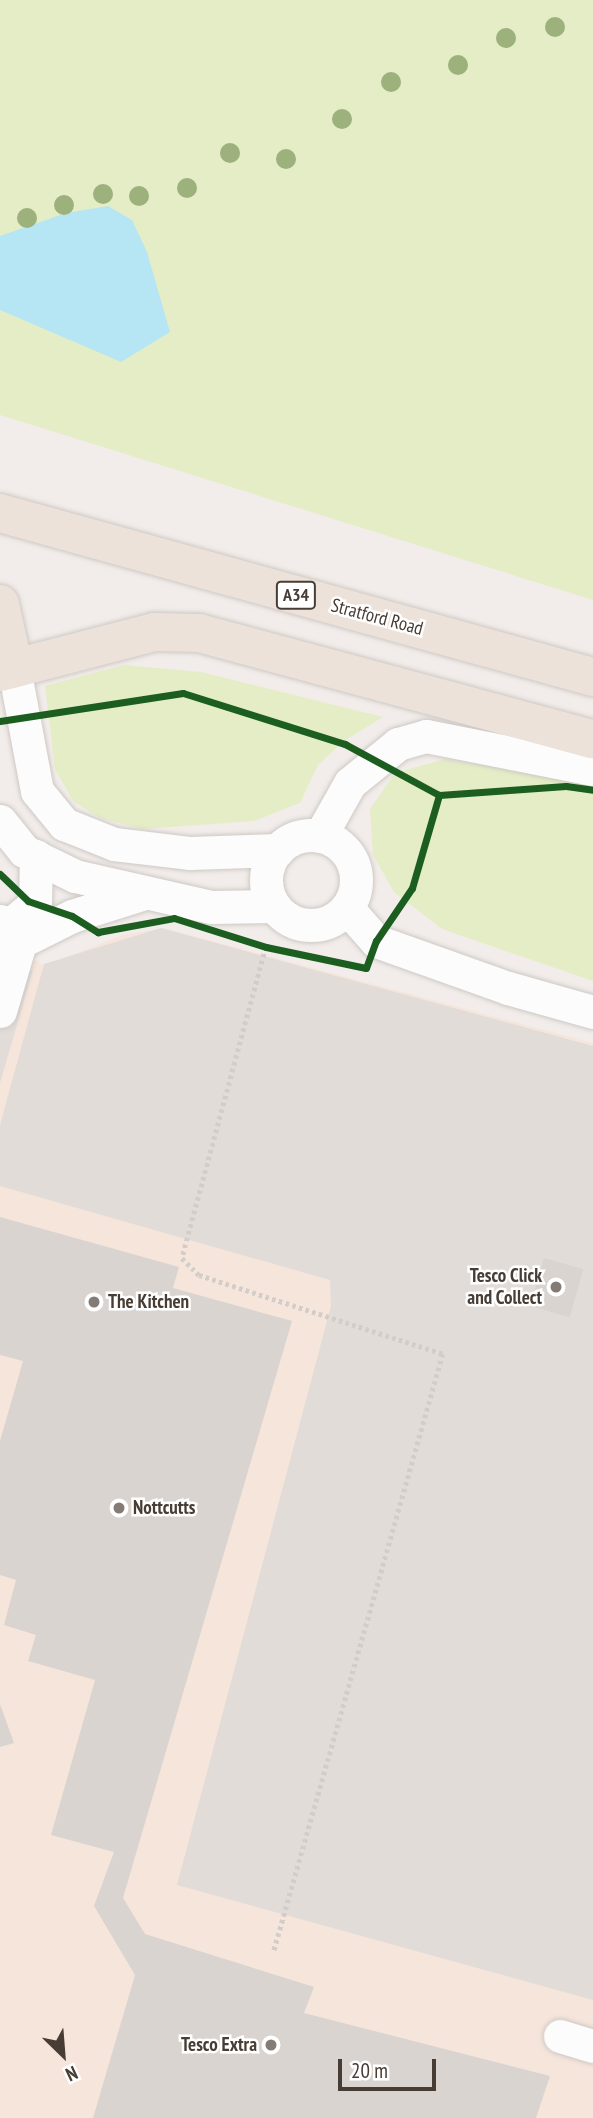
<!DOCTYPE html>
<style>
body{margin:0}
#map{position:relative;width:593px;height:2118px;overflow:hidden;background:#f2edea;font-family:"PT Sans Narrow",sans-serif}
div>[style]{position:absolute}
.commercial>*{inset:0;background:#f6e5db}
.green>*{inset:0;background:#e5edc7}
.parking>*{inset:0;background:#e1dcd8}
.water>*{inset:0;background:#b6e5f4}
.building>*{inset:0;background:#dad4d0;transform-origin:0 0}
.path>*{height:4.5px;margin-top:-2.25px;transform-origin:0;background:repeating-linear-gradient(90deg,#d2cdc9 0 3.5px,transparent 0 7px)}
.roads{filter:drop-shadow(0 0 2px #cec9c5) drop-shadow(0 0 2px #cec9c5)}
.minor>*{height:33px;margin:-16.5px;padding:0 16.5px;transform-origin:16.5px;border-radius:16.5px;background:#fdfcfc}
.minor>.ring{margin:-16.5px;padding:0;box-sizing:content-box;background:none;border:33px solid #fdfcfc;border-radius:50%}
.highway>*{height:38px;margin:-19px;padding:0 19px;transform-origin:19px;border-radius:19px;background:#ece2d9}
.cycleway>*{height:7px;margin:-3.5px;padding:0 3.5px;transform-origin:3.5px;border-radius:3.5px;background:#1b5e20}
.trees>*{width:20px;height:20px;margin:-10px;border-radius:50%;background:#9cb17b}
.dots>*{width:19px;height:19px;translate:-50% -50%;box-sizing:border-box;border:4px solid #fff;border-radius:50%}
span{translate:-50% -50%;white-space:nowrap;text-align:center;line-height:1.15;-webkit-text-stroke:5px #fff;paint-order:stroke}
.shield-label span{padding:2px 5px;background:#fff;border:2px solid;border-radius:5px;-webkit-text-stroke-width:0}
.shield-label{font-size:18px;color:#483d34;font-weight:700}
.street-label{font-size:19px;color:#483d34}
.poi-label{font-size:19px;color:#483d34;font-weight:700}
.right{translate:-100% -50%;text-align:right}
.left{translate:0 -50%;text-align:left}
.north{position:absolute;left:28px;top:2020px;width:70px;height:70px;-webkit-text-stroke:5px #fff;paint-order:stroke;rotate:155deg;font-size:19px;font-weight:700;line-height:28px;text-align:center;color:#483d34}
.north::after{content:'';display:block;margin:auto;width:24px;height:32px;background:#483d34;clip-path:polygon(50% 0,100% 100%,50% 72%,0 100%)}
.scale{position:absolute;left:338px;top:2059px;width:98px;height:32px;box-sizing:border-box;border:4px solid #483d34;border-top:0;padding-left:9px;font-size:21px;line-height:24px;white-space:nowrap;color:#483d34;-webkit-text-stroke:5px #fff;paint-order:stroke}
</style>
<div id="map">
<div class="commercial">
<div style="clip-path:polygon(164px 928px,593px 1043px,593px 2118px,0 2118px,0 938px,45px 966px,122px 935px)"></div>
</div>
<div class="green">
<div style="clip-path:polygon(0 0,593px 0,593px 600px,0 415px)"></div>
<div style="clip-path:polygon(124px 665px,201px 672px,383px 717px,344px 741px,318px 765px,300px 803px,254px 821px,142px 829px,100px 818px,73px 801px,55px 769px,45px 686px)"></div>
<div style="clip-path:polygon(445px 759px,593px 781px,593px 981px,442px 929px,394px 892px,373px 855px,370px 809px,395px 773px)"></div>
</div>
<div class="parking">
<div style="clip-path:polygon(161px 928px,593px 1046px,593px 2000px,177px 1885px,331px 1306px,330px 1280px,0 1186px,0 1125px,44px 964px)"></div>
<div style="clip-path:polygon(33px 970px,0 1083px,0 977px)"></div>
</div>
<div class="water">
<div style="clip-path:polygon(108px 206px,132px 220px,147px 252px,170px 332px,121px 362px,0 310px,0 236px,66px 213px)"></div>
</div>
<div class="building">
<div style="clip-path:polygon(0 1217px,179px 1267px,173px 1288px,292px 1321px,123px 1898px,145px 1934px,314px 1987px,304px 2013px,550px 2076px,536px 2118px,93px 2118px,135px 1975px,94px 1906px,114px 1852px,51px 1835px,95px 1680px,28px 1661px,36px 1635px,4px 1625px,16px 1580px,0 1575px,0 1441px,23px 1361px,0 1355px)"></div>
<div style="left:544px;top:1258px;width:41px;height:50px;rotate:16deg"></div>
<div style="clip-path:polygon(0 1704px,14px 1743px,0 1747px)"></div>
</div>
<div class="path">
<div style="left:266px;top:947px;width:322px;rotate:105.1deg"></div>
<div style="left:182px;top:1258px;width:24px;rotate:45deg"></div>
<div style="left:199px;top:1275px;width:256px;rotate:17.9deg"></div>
<div style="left:443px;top:1354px;width:620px;rotate:105.81deg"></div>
</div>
<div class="roads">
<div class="minor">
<div style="left:14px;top:668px;width:125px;rotate:79.4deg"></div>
<div style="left:37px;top:791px;width:43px;rotate:50.7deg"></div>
<div style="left:64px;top:824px;width:54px;rotate:21.8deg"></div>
<div style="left:114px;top:844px;width:77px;rotate:6.8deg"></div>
<div style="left:190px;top:853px;width:88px;rotate:-2deg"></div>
<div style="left:0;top:821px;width:38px;rotate:51deg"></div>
<div style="left:24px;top:851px;width:57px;rotate:26.1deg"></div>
<div style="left:75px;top:876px;width:139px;rotate:12.8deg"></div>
<div style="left:211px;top:907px;width:63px;rotate:-0.9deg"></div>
<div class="ring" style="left:266px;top:835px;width:57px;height:57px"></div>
<div style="left:320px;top:836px;width:61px;rotate:-60.5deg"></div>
<div style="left:350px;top:783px;width:62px;rotate:-39.1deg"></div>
<div style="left:398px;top:744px;width:29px;rotate:-16deg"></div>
<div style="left:426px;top:736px;width:170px;rotate:11.2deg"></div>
<div style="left:347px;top:908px;width:44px;rotate:48.7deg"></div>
<div style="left:376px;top:941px;width:140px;rotate:19.6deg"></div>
<div style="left:508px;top:988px;width:88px;rotate:15.8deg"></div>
<div style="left:0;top:921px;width:11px;rotate:15deg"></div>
<div style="left:11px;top:924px;width:31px;rotate:-40deg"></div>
<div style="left:35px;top:904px;width:48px;rotate:-88.8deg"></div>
<div style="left:0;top:952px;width:80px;rotate:-26.6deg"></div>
<div style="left:72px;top:916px;width:77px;rotate:-17.5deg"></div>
<div style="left:0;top:1011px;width:85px;rotate:-73.7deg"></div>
<div style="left:560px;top:2036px;width:34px;rotate:17deg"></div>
</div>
<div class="highway">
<div style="left:0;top:513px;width:615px;rotate:15.46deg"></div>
<div style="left:0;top:604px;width:66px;rotate:77.7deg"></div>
<div style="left:0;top:672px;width:160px;rotate:-14.5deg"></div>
<div style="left:155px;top:632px;width:44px;rotate:1.3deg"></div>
<div style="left:199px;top:633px;width:408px;rotate:15.1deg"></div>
</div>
</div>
<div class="cycleway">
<div style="left:0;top:721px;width:185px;rotate:-8.7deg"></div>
<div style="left:183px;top:693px;width:170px;rotate:17.5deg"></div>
<div style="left:345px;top:744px;width:107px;rotate:28.5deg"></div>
<div style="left:0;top:874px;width:39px;rotate:44deg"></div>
<div style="left:28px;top:901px;width:46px;rotate:18.8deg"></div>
<div style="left:72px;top:916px;width:31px;rotate:32deg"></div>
<div style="left:98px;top:932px;width:77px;rotate:-10.4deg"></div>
<div style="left:174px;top:918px;width:96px;rotate:17.5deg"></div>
<div style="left:266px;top:947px;width:102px;rotate:11.9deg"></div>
<div style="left:366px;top:968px;width:29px;rotate:-70deg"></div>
<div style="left:376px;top:941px;width:64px;rotate:-55.8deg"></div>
<div style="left:412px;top:888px;width:97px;rotate:-73.8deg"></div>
<div style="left:439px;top:795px;width:127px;rotate:-4.1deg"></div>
<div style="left:566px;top:786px;width:27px;rotate:8deg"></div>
</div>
<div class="trees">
<div style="left:555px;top:27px"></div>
<div style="left:506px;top:38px"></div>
<div style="left:458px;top:65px"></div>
<div style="left:391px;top:82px"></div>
<div style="left:342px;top:119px"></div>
<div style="left:230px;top:153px"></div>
<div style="left:286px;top:159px"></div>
<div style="left:187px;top:188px"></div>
<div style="left:103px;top:194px"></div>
<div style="left:139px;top:196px"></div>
<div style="left:64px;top:205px"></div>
<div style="left:27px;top:218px"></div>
</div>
<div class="dots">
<div style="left:556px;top:1287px;background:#847b74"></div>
<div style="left:94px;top:1302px;background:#847b74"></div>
<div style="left:119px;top:1508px;background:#847b74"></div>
<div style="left:271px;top:2045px;background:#847b74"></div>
</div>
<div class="shield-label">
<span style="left:296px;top:595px">A34</span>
</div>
<div class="street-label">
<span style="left:377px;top:617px;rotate:15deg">Stratford Road</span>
</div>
<div class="poi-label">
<span class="right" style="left:542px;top:1287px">Tesco Click<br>and Collect</span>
<span class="left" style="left:108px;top:1302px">The Kitchen</span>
<span class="left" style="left:133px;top:1508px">Nottcutts</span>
<span class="right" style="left:257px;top:2045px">Tesco Extra</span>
</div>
<div class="north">N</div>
<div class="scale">20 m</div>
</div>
